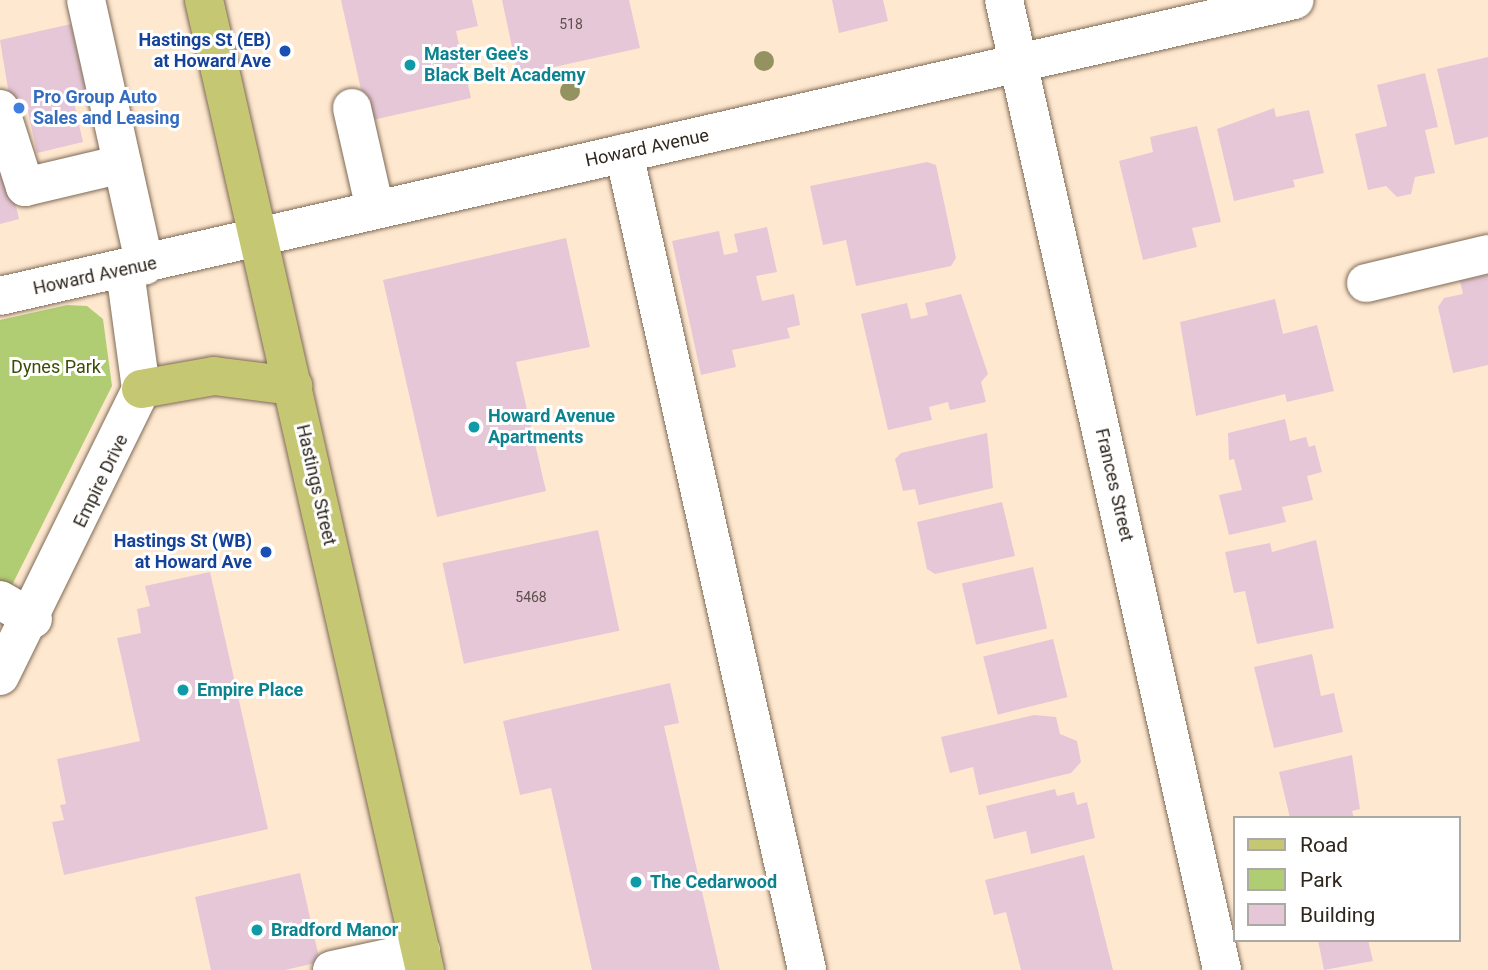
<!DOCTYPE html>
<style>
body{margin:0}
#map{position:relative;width:1488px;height:970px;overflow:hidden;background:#ffe8d0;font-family:Roboto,sans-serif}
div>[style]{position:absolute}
.green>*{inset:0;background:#b1cd73}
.building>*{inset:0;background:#e6c7d7;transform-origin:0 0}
.roads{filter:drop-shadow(0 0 2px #7e6a56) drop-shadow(0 0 2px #7e6a56)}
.minor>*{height:38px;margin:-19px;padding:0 19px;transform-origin:19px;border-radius:19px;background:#fff}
.major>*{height:38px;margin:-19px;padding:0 19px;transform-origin:19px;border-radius:19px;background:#c6c773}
.trees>*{width:20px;height:20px;margin:-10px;border-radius:50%;background:#939260}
.dots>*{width:19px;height:19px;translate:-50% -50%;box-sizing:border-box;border:4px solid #fff;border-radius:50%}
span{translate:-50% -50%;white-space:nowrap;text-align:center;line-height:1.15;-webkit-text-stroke:6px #fff;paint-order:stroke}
.number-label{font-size:14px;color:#5d4f4c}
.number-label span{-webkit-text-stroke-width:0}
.transit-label{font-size:18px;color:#164399;font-weight:700}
.right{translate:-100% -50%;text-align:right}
.culture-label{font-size:18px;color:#0d838f;font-weight:700}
.left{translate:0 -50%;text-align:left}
.shop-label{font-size:18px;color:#366cbe;font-weight:700}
.street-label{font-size:18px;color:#2f271e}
.park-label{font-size:18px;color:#3b4c04}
.legend{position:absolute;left:1233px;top:816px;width:228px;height:126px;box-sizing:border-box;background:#fff;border:2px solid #aca9a5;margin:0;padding:9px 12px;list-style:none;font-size:21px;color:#2f271e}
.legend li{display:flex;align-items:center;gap:14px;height:35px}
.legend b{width:35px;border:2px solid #aca9a5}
</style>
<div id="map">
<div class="green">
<div style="clip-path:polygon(67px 305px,87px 306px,103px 319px,112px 386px,0 609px,0 320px)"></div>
</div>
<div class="building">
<div style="clip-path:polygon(341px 0,472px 0,478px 26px,456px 31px,471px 98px,368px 121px)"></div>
<div style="clip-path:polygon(502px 0,629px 0,640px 48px,518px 75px)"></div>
<div style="clip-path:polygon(832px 0,883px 0,888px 21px,839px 33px)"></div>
<div style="clip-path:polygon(71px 24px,86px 90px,72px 93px,83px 142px,37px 153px,26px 103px,11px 107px,0 40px)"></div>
<div style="clip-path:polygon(1488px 57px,1488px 137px,1455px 145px,1437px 69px)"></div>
<div style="clip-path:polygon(1425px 73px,1438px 127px,1425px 130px,1435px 173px,1415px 177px,1411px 194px,1397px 197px,1386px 186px,1368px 190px,1355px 134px,1387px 126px,1377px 85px)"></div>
<div style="clip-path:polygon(1274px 108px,1276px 117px,1309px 110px,1324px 173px,1293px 180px,1295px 187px,1234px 201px,1217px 129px)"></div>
<div style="clip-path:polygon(1197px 126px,1221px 222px,1192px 228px,1197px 247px,1143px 260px,1119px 161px,1153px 152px,1150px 137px)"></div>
<div style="clip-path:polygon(0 139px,19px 219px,0 224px)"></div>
<div style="clip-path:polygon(927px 162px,936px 165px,956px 258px,951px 266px,856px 286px,846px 240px,823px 245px,810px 186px)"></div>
<div style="clip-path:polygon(767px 227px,777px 272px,756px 276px,762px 301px,794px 294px,800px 325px,787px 328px,790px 338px,732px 350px,736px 367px,701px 375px,672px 241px,719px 231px,724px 255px,738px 252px,734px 234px)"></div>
<div style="clip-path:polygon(566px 238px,590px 347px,516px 362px,546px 491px,437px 517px,383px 280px)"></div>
<div style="clip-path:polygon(1488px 275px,1488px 365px,1453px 373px,1438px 307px,1444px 298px,1463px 294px,1460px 281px)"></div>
<div style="clip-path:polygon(961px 294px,988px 374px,981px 382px,986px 402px,950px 410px,948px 402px,929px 407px,932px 420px,888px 430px,861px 314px,907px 303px,911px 319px,928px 315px,925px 303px)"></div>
<div style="clip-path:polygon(1275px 299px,1283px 334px,1317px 325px,1334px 391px,1287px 402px,1285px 394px,1196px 416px,1180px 322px)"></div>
<div style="clip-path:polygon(1285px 419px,1290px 441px,1306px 437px,1309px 447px,1315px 445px,1322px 472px,1307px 476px,1313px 500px,1282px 507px,1286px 522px,1229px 535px,1219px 495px,1242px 490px,1234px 459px,1229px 460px,1228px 433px)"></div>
<div style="clip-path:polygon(987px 433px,993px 488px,919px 505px,915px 489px,903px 491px,895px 459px,901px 453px)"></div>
<div style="clip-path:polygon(1002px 502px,1015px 556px,935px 574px,927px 569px,917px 522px)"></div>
<div style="left:598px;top:530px;width:103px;height:159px;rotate:78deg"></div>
<div style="clip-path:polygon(1316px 540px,1334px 628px,1257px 644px,1245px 591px,1234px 593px,1225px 552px,1270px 543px,1272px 552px)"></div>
<div style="left:1033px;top:567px;width:63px;height:73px;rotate:77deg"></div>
<div style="clip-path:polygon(210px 572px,268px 829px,64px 875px,52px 822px,64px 820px,60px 805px,66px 804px,57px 759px,140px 741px,117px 638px,141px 633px,137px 609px,150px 606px,145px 586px)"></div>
<div style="left:1053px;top:639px;width:60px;height:72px;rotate:76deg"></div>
<div style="clip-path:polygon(1312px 654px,1321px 696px,1334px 693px,1343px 732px,1274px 748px,1254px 667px)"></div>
<div style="clip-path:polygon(670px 683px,679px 723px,664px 726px,720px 970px,592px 970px,551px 788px,520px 795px,503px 721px)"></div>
<div style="clip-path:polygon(1034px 715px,1056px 717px,1060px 734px,1077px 741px,1081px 762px,1071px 773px,979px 795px,973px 767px,950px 773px,941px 737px)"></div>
<div style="clip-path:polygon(1352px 755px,1360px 809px,1352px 811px,1354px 818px,1290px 818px,1279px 772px)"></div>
<div style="clip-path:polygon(1055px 789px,1057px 796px,1074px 792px,1077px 805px,1087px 802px,1095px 838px,1031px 854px,1026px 831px,994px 839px,986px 806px)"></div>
<div style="clip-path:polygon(1084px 855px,1113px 970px,1021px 970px,1006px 912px,994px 915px,985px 880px)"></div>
<div style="clip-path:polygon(300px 873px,320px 962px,285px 970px,211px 970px,195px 897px)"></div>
<div style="clip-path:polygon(1318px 940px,1368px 940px,1373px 961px,1324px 970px)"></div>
</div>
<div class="roads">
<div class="minor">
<div style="left:86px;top:0;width:272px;rotate:77.5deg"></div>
<div style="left:1004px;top:0;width:994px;rotate:77.33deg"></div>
<div style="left:352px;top:108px;width:104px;rotate:77.2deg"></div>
<div style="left:0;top:109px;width:82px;rotate:72.2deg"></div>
<div style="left:25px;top:187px;width:100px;rotate:-13.3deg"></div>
<div style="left:624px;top:153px;width:837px;rotate:77.37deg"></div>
<div style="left:1366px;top:283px;width:125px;rotate:-13.4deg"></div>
<div style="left:0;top:296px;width:1328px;rotate:-12.88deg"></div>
<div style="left:0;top:600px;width:38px;rotate:30deg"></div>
<div style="left:0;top:676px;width:320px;rotate:-63.8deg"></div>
<div style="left:141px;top:389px;width:120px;rotate:-97.7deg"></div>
<div style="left:332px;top:970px;width:91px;rotate:-12.1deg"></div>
</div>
<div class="major">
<div style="left:204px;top:0;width:995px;rotate:77.17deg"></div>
<div style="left:141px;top:389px;width:74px;rotate:-10.1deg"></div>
<div style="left:214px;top:376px;width:80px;rotate:7.2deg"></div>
</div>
</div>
<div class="trees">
<div style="left:764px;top:61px"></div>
<div style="left:570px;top:91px"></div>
</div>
<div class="dots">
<div style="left:285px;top:51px;background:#1a4fb4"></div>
<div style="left:410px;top:65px;background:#0f9aa8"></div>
<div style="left:19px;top:108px;background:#3f7fe0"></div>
<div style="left:474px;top:427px;background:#0f9aa8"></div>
<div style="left:266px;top:552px;background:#1a4fb4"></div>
<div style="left:183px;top:690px;background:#0f9aa8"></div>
<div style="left:636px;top:882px;background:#0f9aa8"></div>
<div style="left:257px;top:930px;background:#0f9aa8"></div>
</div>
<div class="number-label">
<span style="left:571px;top:24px">518</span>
<span style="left:531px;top:597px">5468</span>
</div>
<div class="transit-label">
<span class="right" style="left:271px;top:51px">Hastings St (EB)<br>at Howard Ave</span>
<span class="right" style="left:252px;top:552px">Hastings St (WB)<br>at Howard Ave</span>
</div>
<div class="culture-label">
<span class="left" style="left:424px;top:65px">Master Gee's<br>Black Belt Academy</span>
<span class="left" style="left:488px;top:427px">Howard Avenue<br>Apartments</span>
<span class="left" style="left:197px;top:690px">Empire Place</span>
<span class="left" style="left:650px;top:882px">The Cedarwood</span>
<span class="left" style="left:271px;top:930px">Bradford Manor</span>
</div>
<div class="shop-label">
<span class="left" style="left:33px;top:108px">Pro Group Auto<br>Sales and Leasing</span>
</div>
<div class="street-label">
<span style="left:647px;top:148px;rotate:-12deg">Howard Avenue</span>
<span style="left:95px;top:276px;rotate:-12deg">Howard Avenue</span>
<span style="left:101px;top:481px;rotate:-64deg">Empire Drive</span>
<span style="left:316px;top:485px;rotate:77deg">Hastings Street</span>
<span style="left:1114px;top:485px;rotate:77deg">Frances Street</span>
</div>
<div class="park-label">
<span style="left:56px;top:367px">Dynes Park</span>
</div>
<ul class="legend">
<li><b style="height:9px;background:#c6c773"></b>Road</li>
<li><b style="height:19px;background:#b1cd73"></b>Park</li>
<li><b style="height:19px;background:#e6c7d7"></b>Building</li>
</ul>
</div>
